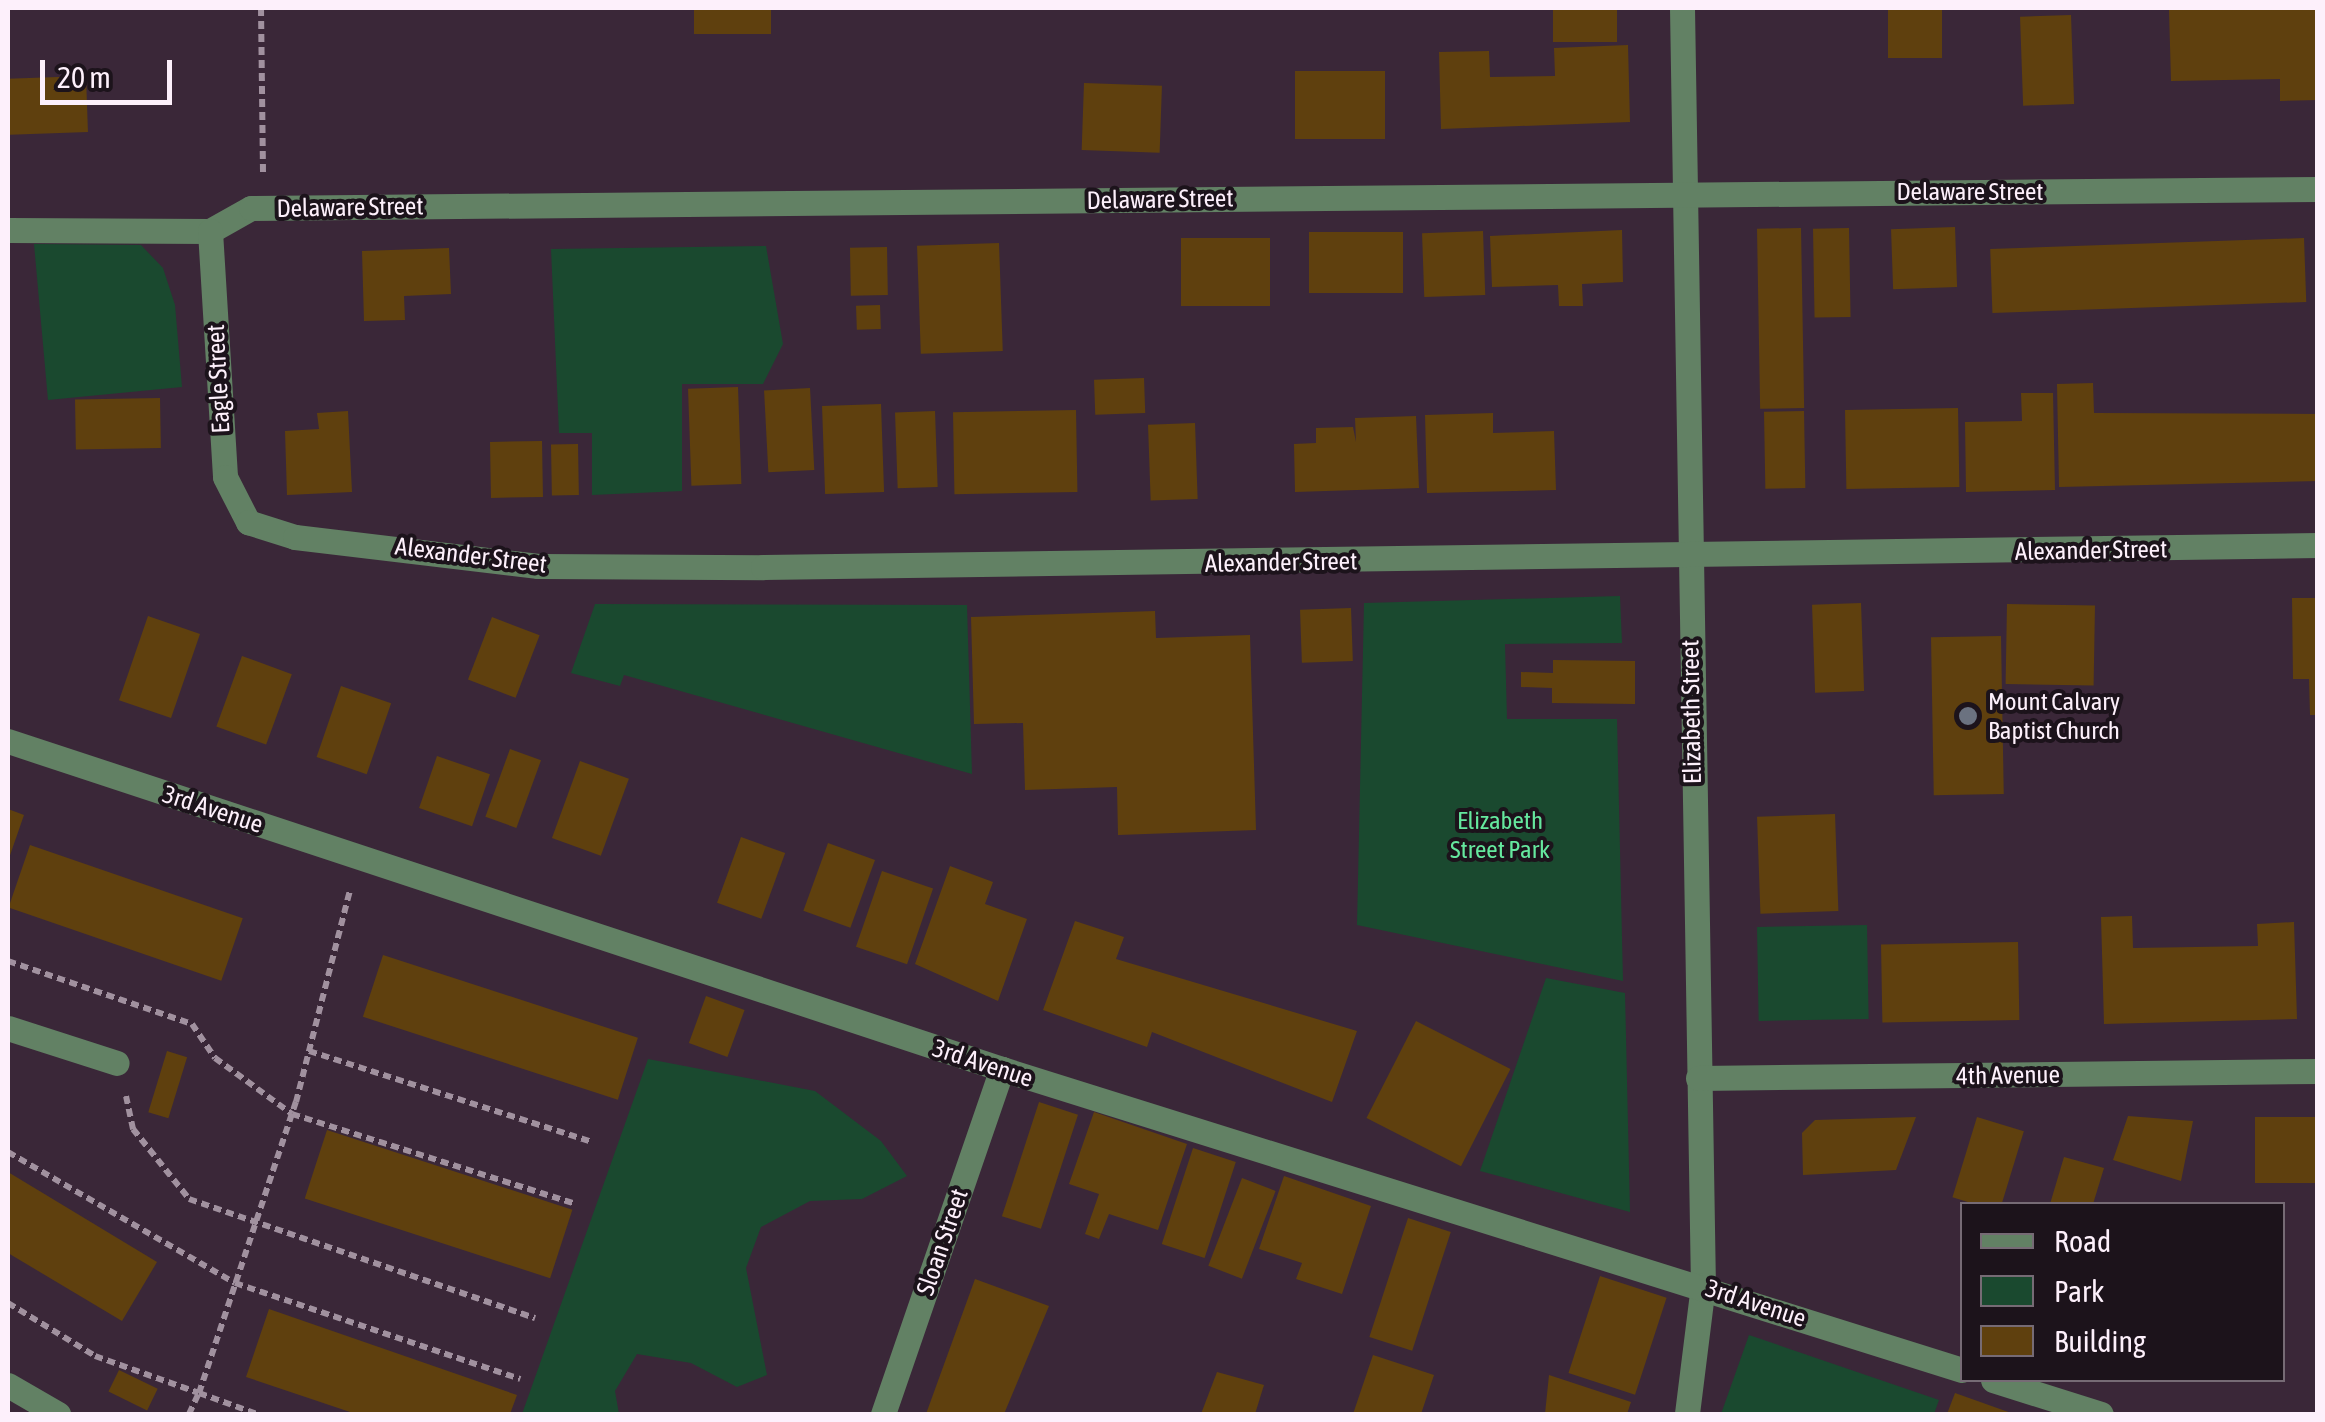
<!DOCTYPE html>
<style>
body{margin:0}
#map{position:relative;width:2325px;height:1422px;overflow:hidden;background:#3a2738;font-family:"Asap Condensed",sans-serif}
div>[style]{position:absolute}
.green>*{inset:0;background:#1a492f;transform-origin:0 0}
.building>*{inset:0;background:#5f400e;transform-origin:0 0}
.path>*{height:6px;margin-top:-3px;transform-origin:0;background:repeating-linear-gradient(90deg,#a1919f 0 8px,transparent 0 13px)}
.minor>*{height:25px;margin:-12.5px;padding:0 12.5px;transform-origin:12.5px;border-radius:12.5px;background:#628164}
.dots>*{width:28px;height:28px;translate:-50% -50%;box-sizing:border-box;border:5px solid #1c131b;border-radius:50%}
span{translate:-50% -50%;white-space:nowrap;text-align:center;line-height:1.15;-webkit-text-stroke:8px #1c131b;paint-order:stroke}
.street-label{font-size:25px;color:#fdf0fb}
.poi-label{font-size:25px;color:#fdf0fb}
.left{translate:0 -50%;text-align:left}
.park-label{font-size:25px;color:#65e89e}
.frame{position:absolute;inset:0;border:10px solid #fdf0fb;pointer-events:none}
.legend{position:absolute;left:1960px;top:1202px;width:325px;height:180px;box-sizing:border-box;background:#1c131b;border:2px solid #766b75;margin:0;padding:12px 18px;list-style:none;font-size:30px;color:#fdf0fb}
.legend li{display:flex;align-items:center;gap:20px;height:50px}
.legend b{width:50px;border:2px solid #766b75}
.scale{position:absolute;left:40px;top:60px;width:132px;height:45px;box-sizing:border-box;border:5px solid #fdf0fb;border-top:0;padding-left:12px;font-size:30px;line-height:35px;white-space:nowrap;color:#fdf0fb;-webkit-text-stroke:8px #1c131b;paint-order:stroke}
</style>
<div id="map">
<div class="green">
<div style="clip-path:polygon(34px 244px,141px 245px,163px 268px,175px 305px,182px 387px,48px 400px)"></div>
<div style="clip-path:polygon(766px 246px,783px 344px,763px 384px,682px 384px,682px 491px,592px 495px,592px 433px,559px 433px,551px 249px)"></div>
<div style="clip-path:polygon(1620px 596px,1622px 643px,1505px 644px,1507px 719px,1617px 719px,1623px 981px,1357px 925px,1364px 603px)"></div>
<div style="clip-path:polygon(595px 604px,967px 605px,972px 774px,624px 675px,620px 686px,571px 673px)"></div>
<div style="left:1867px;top:925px;width:94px;height:110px;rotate:89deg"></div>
<div style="clip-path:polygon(1546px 978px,1625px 993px,1630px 1212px,1480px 1171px)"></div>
<div style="clip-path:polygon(648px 1059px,815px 1091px,881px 1141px,907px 1176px,862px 1199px,810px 1201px,761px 1227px,746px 1268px,767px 1375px,737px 1387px,691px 1363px,637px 1354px,615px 1391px,619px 1414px,522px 1414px)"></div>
<div style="clip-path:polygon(1749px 1335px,1939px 1400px,1934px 1414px,1721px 1414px)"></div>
</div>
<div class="building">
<div style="left:694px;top:8px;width:77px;height:26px"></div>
<div style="left:1553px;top:8px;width:64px;height:34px"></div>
<div style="left:1888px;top:8px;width:54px;height:50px"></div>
<div style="clip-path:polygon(2318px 8px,2318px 100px,2280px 101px,2280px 79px,2171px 81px,2169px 10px)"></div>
<div style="left:2071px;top:15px;width:89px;height:51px;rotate:88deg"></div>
<div style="clip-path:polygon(1628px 45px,1630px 122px,1441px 129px,1439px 52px,1489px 51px,1490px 77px,1555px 76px,1554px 48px)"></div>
<div style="left:1295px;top:71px;width:90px;height:68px"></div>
<div style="left:86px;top:76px;width:56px;height:78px;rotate:88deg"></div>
<div style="left:1084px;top:83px;width:78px;height:67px;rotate:2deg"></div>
<div style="left:1955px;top:227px;width:60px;height:64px;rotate:88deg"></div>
<div style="left:1801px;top:228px;width:180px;height:44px;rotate:89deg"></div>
<div style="left:1849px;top:228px;width:89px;height:36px;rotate:89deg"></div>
<div style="clip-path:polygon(1622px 230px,1623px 282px,1582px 284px,1583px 306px,1559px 306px,1558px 285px,1492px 287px,1490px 236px)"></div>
<div style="left:1483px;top:231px;width:64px;height:61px;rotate:88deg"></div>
<div style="left:1309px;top:232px;width:94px;height:61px"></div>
<div style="left:1181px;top:238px;width:89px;height:68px"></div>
<div style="left:2304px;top:238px;width:64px;height:314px;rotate:88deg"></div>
<div style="left:999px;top:243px;width:108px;height:82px;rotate:88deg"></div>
<div style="left:887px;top:247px;width:48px;height:37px;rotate:89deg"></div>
<div style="clip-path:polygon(449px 248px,451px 294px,404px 296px,405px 320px,364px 321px,362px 251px)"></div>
<div style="left:880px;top:305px;width:24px;height:24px;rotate:88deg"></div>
<div style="left:1144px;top:378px;width:35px;height:50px;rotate:88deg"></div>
<div style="clip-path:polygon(2093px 383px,2094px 413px,2318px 414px,2318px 481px,2059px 487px,2057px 384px)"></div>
<div style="left:738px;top:387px;width:97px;height:50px;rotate:88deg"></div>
<div style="left:810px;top:388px;width:82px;height:46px;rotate:87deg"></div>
<div style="clip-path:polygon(2021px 393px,2053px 393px,2055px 490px,1966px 492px,1965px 422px,2022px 421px)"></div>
<div style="left:160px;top:398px;width:50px;height:85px;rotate:89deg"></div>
<div style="left:881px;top:404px;width:88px;height:59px;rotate:88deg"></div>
<div style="left:1958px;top:408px;width:79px;height:113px;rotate:89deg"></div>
<div style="left:1076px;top:410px;width:82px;height:123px;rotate:89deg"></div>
<div style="clip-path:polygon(348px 411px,352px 492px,287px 495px,285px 431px,319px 429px,317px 413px)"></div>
<div style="left:935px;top:411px;width:76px;height:40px;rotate:88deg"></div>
<div style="left:1804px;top:411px;width:77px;height:40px;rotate:89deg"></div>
<div style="clip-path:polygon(1493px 413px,1493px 433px,1554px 431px,1556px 490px,1427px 493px,1425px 415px)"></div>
<div style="clip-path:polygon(1416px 416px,1419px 488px,1295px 492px,1294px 444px,1316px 443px,1316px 428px,1353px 427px,1356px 442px,1355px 418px)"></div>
<div style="left:1195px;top:423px;width:76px;height:47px;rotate:88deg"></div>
<div style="left:542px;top:441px;width:56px;height:52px;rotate:89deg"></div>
<div style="left:578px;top:444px;width:51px;height:27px;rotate:89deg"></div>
<div style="clip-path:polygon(2292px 598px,2318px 598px,2318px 715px,2310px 715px,2309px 679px,2293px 679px)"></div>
<div style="left:1861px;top:603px;width:88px;height:49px;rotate:88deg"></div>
<div style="left:2007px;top:604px;width:88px;height:80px;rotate:1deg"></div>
<div style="left:1351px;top:608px;width:53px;height:51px;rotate:88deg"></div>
<div style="clip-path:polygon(1155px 611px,1156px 638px,1250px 635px,1256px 830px,1118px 835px,1117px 787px,1025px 790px,1023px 723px,974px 724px,971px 617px)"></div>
<div style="left:148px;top:616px;width:55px;height:89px;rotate:19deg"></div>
<div style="left:492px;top:617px;width:51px;height:67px;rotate:21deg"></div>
<div style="left:2001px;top:636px;width:158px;height:70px;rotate:89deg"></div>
<div style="left:242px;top:656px;width:53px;height:75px;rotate:20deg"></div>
<div style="clip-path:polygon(1553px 660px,1635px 661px,1635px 704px,1552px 703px,1552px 688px,1521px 687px,1521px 672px,1553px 673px)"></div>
<div style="left:341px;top:686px;width:53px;height:75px;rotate:19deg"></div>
<div style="left:510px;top:749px;width:33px;height:72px;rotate:20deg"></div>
<div style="left:437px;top:756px;width:56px;height:55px;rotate:19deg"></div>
<div style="left:580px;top:761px;width:52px;height:82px;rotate:20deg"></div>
<div style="clip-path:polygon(8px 809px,24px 815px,8px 861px)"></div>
<div style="left:1835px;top:814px;width:97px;height:78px;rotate:88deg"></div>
<div style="left:741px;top:837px;width:47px;height:70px;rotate:20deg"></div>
<div style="left:828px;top:843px;width:50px;height:72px;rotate:20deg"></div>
<div style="left:30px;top:845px;width:225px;height:66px;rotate:19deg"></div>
<div style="clip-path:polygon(950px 866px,993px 882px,985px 904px,1027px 919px,998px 1001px,915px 964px)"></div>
<div style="left:882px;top:871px;width:54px;height:80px;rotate:19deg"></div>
<div style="clip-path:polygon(2132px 916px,2133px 948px,2258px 946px,2257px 924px,2294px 922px,2297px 1019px,2104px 1024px,2101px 917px)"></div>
<div style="clip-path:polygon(1075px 921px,1124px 937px,1116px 959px,1357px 1031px,1332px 1102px,1152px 1032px,1147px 1047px,1043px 1010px)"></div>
<div style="left:2018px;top:942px;width:78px;height:137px;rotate:89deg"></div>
<div style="left:383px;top:955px;width:268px;height:65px;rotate:18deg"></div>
<div style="left:706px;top:996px;width:41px;height:50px;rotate:20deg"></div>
<div style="left:1416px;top:1021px;width:106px;height:109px;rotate:27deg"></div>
<div style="left:167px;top:1051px;width:21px;height:64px;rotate:17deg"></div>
<div style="left:1039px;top:1102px;width:41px;height:120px;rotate:18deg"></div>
<div style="clip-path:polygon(1094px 1112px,1187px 1144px,1158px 1230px,1109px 1214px,1099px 1239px,1085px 1234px,1099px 1194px,1069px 1184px)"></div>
<div style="clip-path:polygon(2128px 1116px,2193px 1121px,2181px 1181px,2113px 1160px)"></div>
<div style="clip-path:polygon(1916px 1117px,1896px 1170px,1803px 1175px,1802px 1133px,1815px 1120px)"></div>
<div style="left:1977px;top:1117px;width:49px;height:84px;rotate:17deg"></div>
<div style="left:2318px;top:1117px;width:66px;height:63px;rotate:90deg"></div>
<div style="left:327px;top:1130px;width:258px;height:72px;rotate:18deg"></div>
<div style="left:1193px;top:1148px;width:45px;height:101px;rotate:18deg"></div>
<div style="clip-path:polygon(2064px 1157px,2104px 1168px,2093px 1204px,2050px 1204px)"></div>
<div style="clip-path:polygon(8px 1172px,157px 1262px,122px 1321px,8px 1253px)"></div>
<div style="clip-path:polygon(1284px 1176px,1371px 1206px,1342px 1294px,1296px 1279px,1302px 1263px,1259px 1249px)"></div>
<div style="left:1242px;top:1178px;width:36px;height:94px;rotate:21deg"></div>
<div style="left:1408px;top:1218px;width:45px;height:125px;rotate:18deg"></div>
<div style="left:1600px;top:1276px;width:70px;height:102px;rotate:18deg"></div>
<div style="clip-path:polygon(975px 1279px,1049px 1306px,1004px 1414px,926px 1414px)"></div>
<div style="clip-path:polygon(269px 1309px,517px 1395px,510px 1414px,356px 1414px,246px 1377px)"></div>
<div style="clip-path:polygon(1373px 1355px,1434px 1375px,1421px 1414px,1353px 1414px)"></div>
<div style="left:119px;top:1370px;width:43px;height:24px;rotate:26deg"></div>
<div style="clip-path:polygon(1217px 1372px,1264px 1385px,1255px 1414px,1201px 1414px)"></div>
<div style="clip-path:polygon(1549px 1375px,1631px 1402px,1627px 1414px,1545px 1414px)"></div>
<div style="clip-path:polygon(1955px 1393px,2014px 1414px,1947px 1414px)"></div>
</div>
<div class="path">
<div style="left:261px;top:8px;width:168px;rotate:89.3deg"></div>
<div style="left:8px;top:961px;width:194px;rotate:18.9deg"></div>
<div style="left:192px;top:1024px;width:41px;rotate:55.9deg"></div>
<div style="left:215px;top:1058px;width:95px;rotate:36deg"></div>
<div style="left:292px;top:1114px;width:295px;rotate:17.6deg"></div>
<div style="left:309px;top:1051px;width:297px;rotate:17.8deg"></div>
<div style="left:126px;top:1096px;width:34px;rotate:78deg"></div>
<div style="left:133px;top:1129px;width:90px;rotate:51.3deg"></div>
<div style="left:189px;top:1199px;width:366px;rotate:19deg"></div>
<div style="left:8px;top:1152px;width:262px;rotate:30deg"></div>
<div style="left:235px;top:1283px;width:301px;rotate:18.6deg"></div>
<div style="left:8px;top:1303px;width:102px;rotate:31.3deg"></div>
<div style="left:95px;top:1356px;width:110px;rotate:19.6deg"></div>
<div style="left:199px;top:1393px;width:307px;rotate:-71.6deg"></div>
<div style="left:296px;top:1102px;width:219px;rotate:-75.7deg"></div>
<div style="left:189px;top:1414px;width:23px;rotate:-65deg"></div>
<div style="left:199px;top:1393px;width:62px;rotate:19.9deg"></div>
</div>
<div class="minor">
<div style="left:1682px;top:8px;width:1277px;rotate:89.06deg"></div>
<div style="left:1703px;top:1285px;width:130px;rotate:97.1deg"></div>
<div style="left:8px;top:230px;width:202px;rotate:0.3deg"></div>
<div style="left:210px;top:231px;width:47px;rotate:-29.3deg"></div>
<div style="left:251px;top:208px;width:2067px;rotate:-0.53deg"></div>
<div style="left:210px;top:231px;width:246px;rotate:86.5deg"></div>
<div style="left:225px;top:477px;width:51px;rotate:62.9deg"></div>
<div style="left:248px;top:522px;width:49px;rotate:17.7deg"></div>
<div style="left:295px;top:537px;width:245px;rotate:6.8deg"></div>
<div style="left:538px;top:566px;width:225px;rotate:0.3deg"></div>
<div style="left:763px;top:567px;width:1555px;rotate:-0.81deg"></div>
<div style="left:8px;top:741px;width:1047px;rotate:18.26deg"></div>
<div style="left:1002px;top:1069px;width:1006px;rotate:17.41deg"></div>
<div style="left:8px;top:1028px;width:114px;rotate:17.8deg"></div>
<div style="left:1698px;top:1078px;width:620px;rotate:-0.65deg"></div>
<div style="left:1993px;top:1380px;width:113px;rotate:17.5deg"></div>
<div style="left:8px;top:1385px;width:58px;rotate:30.1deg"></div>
<div style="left:883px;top:1414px;width:365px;rotate:-71deg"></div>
</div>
<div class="dots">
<div style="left:1968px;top:716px;background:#6b7280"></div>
</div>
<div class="street-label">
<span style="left:1970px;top:191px">Delaware Street</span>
<span style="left:1160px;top:199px;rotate:-1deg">Delaware Street</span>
<span style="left:350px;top:207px;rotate:-1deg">Delaware Street</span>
<span style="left:218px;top:379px;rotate:-93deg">Eagle Street</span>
<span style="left:2091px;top:550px;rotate:-1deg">Alexander Street</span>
<span style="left:471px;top:555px;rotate:7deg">Alexander Street</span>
<span style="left:1281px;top:562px;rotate:-1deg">Alexander Street</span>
<span style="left:1691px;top:712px;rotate:-91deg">Elizabeth Street</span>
<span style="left:213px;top:809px;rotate:18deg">3rd Avenue</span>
<span style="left:983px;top:1063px;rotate:18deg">3rd Avenue</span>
<span style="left:2008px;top:1075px;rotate:-1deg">4th Avenue</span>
<span style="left:942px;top:1242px;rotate:-71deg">Sloan Street</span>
<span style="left:1756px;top:1303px;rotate:18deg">3rd Avenue</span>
</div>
<div class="poi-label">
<span class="left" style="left:1988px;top:716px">Mount Calvary<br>Baptist Church</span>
</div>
<div class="park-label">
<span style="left:1500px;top:835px">Elizabeth<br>Street Park</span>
</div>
<div class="frame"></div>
<ul class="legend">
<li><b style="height:12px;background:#628164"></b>Road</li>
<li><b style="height:28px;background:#1a492f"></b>Park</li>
<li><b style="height:28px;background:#5f400e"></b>Building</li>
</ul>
<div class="scale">20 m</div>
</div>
